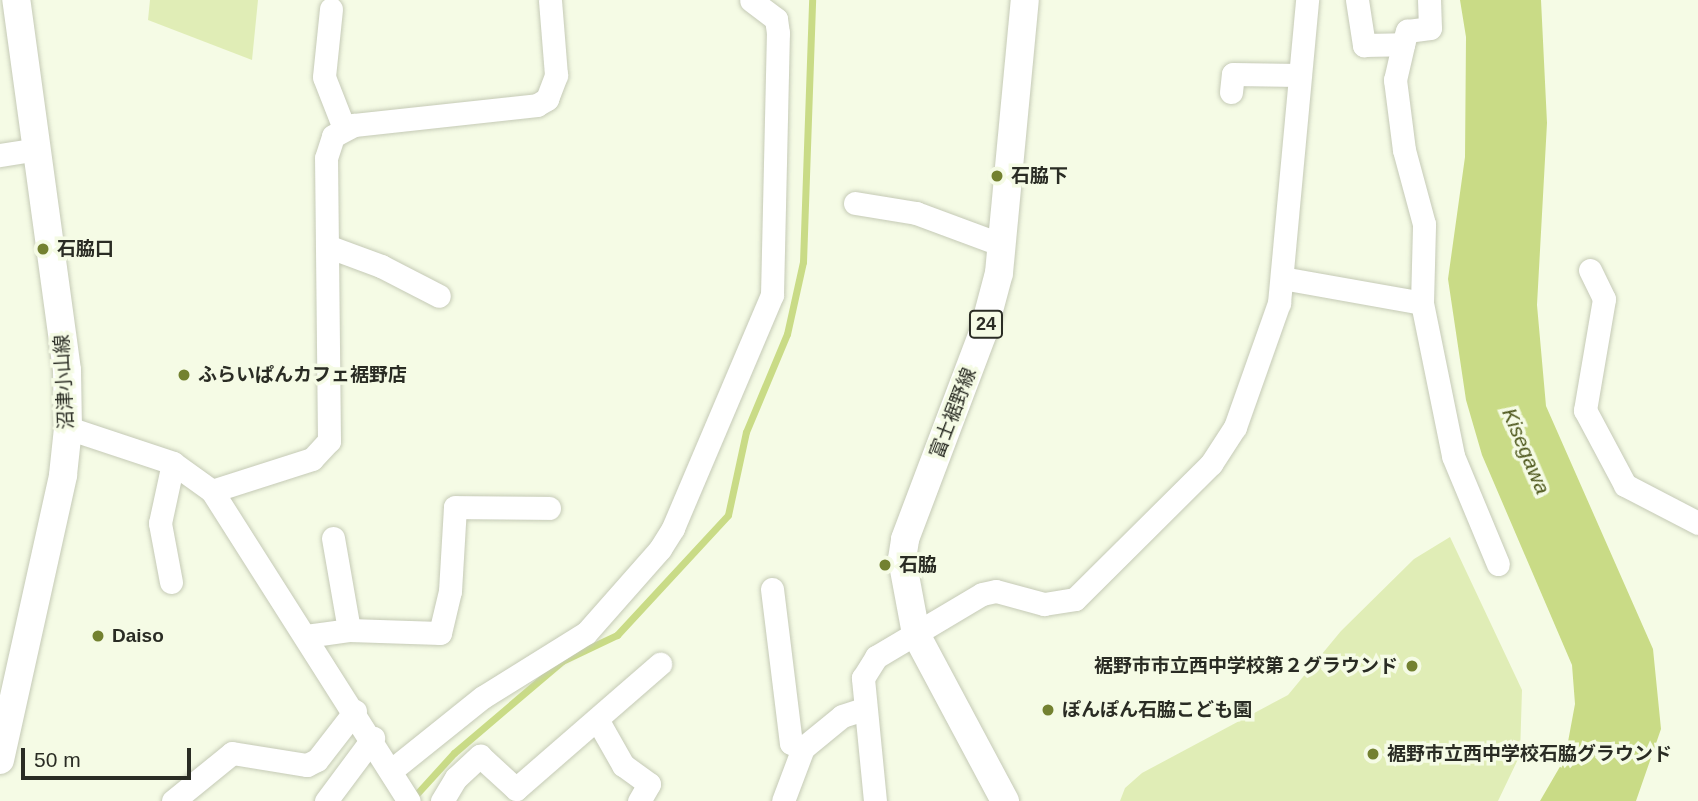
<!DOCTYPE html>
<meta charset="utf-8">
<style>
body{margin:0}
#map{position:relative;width:1698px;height:801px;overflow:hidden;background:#f5fbe5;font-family:Arial,"Noto Sans JP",sans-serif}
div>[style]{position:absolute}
.green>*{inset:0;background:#e0edb6}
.water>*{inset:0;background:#c9db86}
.stream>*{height:7px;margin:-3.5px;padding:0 3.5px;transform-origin:3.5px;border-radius:3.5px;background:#c9db86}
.roads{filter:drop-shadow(0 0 2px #c5cab6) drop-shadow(0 0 2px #c5cab6)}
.minor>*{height:23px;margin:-11.5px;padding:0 11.5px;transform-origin:11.5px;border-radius:11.5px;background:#fff}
.major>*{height:28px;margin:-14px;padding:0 14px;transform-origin:14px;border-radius:14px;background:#fff}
.dots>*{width:19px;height:19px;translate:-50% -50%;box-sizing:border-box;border:4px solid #f5fbe5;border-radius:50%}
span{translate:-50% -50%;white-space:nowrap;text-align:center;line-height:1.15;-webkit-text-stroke:7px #f5fbe5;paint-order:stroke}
.shield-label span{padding:2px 5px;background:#f5fbe5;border:2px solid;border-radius:5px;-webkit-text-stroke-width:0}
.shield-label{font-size:18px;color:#2a2c24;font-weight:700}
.poi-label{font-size:19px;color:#2a2c24;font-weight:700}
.left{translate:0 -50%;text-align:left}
.right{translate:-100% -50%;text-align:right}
.street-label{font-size:19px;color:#2a2c24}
.water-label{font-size:21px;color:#4d571b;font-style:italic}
.scale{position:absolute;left:21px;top:748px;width:170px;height:32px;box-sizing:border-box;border:4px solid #2a2c24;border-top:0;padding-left:9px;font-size:21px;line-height:24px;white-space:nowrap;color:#2a2c24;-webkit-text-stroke:5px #f5fbe5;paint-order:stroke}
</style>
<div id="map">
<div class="green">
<div style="clip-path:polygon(150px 0,258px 0,252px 60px,148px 20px)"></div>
<div style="clip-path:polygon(1450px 537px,1522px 690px,1520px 755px,1498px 801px,1120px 801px,1125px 788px,1142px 773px,1288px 695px,1341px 631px,1414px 559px)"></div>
</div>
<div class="water">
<div style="clip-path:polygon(1460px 0,1541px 0,1547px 123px,1537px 305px,1546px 406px,1653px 649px,1661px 729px,1636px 801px,1540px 801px,1565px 758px,1575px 704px,1572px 665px,1482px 455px,1466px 400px,1448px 279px,1465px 157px,1466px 37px)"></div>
</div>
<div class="stream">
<div style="left:413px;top:798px;width:61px;rotate:-47.7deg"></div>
<div style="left:454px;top:753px;width:142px;rotate:-40.4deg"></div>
<div style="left:562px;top:661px;width:61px;rotate:-25.3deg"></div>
<div style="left:617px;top:635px;width:163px;rotate:-47.2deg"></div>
<div style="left:728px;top:515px;width:85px;rotate:-77.8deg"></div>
<div style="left:746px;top:432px;width:106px;rotate:-67.3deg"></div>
<div style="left:787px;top:334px;width:74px;rotate:-77.5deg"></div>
<div style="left:803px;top:262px;width:262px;rotate:-88deg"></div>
</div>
<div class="roads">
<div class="minor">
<div style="left:1357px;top:0;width:46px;rotate:81.2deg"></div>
<div style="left:1364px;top:45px;width:39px;rotate:-1deg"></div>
<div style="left:1403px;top:44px;width:14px;rotate:-73deg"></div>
<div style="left:1407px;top:31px;width:23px;rotate:-7deg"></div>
<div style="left:1430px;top:28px;width:28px;rotate:-92deg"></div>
<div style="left:331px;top:9px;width:68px;rotate:95.9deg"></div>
<div style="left:324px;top:77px;width:55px;rotate:68.6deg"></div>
<div style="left:1231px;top:92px;width:18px;rotate:-84deg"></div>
<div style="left:1233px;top:74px;width:66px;rotate:0.9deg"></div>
<div style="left:0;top:155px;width:38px;rotate:-9deg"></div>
<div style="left:855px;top:203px;width:62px;rotate:9.3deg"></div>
<div style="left:916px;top:213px;width:92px;rotate:20.4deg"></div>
<div style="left:327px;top:246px;width:58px;rotate:20.3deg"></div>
<div style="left:381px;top:266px;width:65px;rotate:27.3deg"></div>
<div style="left:1590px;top:270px;width:32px;rotate:64deg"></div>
<div style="left:1604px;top:299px;width:113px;rotate:99.7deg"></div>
<div style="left:1585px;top:410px;width:85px;rotate:61.9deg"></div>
<div style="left:1625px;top:485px;width:82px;rotate:27.5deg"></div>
<div style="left:1282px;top:278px;width:142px;rotate:10.1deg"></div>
<div style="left:1422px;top:303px;width:79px;rotate:-88.5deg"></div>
<div style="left:1424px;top:224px;width:77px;rotate:-105.1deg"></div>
<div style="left:1404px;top:150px;width:71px;rotate:-97.3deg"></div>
<div style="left:1395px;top:80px;width:37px;rotate:-77deg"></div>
<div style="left:1422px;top:303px;width:156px;rotate:78.5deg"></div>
<div style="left:1453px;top:456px;width:117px;rotate:67.4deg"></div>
<div style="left:68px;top:428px;width:111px;rotate:18.4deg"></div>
<div style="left:173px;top:463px;width:48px;rotate:35.7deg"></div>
<div style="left:212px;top:491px;width:367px;rotate:57.6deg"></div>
<div style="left:212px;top:491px;width:105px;rotate:-17.7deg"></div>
<div style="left:312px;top:459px;width:25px;rotate:-47deg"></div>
<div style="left:329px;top:441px;width:283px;rotate:-90.6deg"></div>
<div style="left:326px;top:158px;width:23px;rotate:-72deg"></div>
<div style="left:333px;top:136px;width:24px;rotate:-28deg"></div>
<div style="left:354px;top:125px;width:184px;rotate:-6.2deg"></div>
<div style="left:537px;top:105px;width:12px;rotate:-31deg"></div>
<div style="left:547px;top:99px;width:26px;rotate:-69deg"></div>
<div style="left:556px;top:75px;width:75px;rotate:-94.6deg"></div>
<div style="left:333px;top:538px;width:93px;rotate:80.1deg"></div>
<div style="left:171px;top:582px;width:60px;rotate:-100.6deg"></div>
<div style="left:160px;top:523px;width:61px;rotate:-77.8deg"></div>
<div style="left:772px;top:589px;width:155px;rotate:83deg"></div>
<div style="left:791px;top:743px;width:13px;rotate:23deg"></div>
<div style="left:803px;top:748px;width:50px;rotate:-39.4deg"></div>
<div style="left:842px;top:716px;width:22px;rotate:-18deg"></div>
<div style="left:306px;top:636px;width:43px;rotate:-7.9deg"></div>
<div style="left:349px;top:630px;width:91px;rotate:1.9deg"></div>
<div style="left:440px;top:633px;width:43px;rotate:-76.6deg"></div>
<div style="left:450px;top:591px;width:84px;rotate:-86.6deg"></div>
<div style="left:455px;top:507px;width:94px;rotate:0.6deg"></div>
<div style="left:598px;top:721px;width:51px;rotate:60.4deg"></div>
<div style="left:623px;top:765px;width:32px;rotate:36deg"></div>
<div style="left:649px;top:784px;width:20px;rotate:120deg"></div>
<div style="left:393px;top:769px;width:115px;rotate:-38.7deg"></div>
<div style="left:483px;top:697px;width:121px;rotate:-31.9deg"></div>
<div style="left:586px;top:633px;width:112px;rotate:-48.6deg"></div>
<div style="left:660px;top:549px;width:25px;rotate:-58deg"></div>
<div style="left:673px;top:528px;width:253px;rotate:-67deg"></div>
<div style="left:772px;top:295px;width:262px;rotate:-88.7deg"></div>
<div style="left:778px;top:33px;width:14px;rotate:-98deg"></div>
<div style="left:776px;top:19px;width:31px;rotate:-143deg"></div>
<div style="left:173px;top:801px;width:76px;rotate:-39.1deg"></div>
<div style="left:232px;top:753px;width:76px;rotate:9.1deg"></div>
<div style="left:307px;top:765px;width:11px;rotate:-27deg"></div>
<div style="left:317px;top:760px;width:62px;rotate:-52.2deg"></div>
<div style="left:326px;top:801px;width:79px;rotate:-53.3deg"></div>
<div style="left:442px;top:801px;width:27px;rotate:-59deg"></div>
<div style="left:456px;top:778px;width:33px;rotate:-43deg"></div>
<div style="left:480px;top:756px;width:49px;rotate:42.5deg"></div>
<div style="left:516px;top:789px;width:191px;rotate:-41deg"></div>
<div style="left:783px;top:801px;width:57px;rotate:-69.3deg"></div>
<div style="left:875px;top:801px;width:124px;rotate:-95.6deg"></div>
<div style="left:863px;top:678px;width:25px;rotate:-58deg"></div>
<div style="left:876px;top:657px;width:123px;rotate:-30.7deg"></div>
<div style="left:982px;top:594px;width:14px;rotate:-12deg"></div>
<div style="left:996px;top:591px;width:50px;rotate:15.2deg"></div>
<div style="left:1044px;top:604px;width:31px;rotate:-9deg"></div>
<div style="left:1075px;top:599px;width:192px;rotate:-44.8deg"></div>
<div style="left:1211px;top:464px;width:44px;rotate:-57deg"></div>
<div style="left:1235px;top:427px;width:132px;rotate:-70.5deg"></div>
<div style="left:1279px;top:303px;width:304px;rotate:-84.7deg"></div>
</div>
<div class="major">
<div style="left:0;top:760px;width:292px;rotate:-77.5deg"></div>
<div style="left:63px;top:475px;width:47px;rotate:-83.9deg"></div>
<div style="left:68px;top:428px;width:58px;rotate:-91deg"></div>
<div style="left:67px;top:370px;width:373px;rotate:-97.8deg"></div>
<div style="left:1005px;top:801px;width:189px;rotate:-118.1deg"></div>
<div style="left:916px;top:634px;width:76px;rotate:-100.6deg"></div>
<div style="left:902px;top:559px;width:20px;rotate:-81deg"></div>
<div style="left:905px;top:539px;width:220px;rotate:-69.3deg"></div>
<div style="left:983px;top:333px;width:62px;rotate:-75.1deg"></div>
<div style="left:999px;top:273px;width:274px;rotate:-84.6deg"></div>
</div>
</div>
<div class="dots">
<div style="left:997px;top:176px;background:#738130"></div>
<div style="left:43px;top:249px;background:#738130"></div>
<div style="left:184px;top:375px;background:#738130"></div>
<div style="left:885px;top:565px;background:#738130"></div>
<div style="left:98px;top:636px;background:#738130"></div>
<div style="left:1412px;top:666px;background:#738130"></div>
<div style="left:1048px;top:710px;background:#738130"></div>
<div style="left:1373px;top:754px;background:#738130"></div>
</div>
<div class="shield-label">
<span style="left:986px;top:324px">24</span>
</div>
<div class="poi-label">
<span class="left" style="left:1011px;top:176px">石脇下</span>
<span class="left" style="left:57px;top:249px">石脇口</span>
<span class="left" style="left:198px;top:375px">ふらいぱんカフェ裾野店</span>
<span class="left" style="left:899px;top:565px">石脇</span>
<span class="left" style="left:112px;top:636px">Daiso</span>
<span class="right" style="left:1398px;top:666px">裾野市市立西中学校第２グラウンド</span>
<span class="left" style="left:1062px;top:710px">ぽんぽん石脇こども園</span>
<span class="left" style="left:1387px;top:754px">裾野市立西中学校石脇グラウンド</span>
</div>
<div class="street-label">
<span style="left:64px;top:382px;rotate:-93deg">沼津小山線</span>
<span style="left:953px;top:413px;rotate:-69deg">富士裾野線</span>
</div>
<div class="water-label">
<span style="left:1526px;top:451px;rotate:67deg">Kisegawa</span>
</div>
<div class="scale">50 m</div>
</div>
